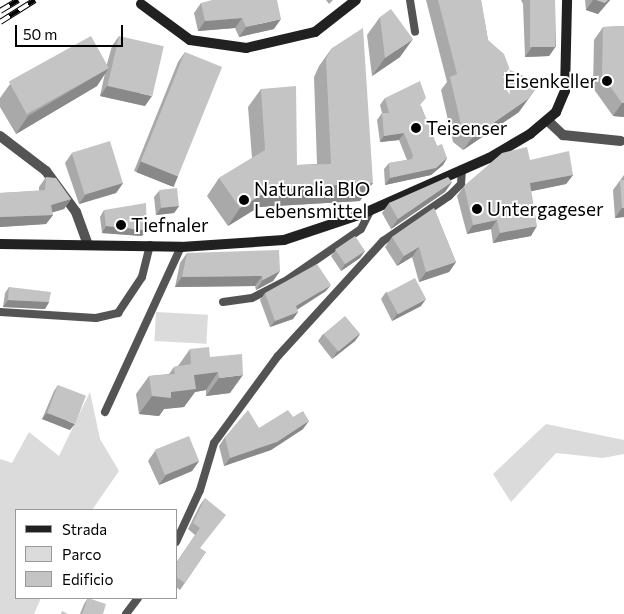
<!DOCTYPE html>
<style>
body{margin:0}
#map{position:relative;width:624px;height:614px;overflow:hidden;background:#fff;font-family:Commissioner,sans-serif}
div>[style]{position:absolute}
.green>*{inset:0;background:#dbdbdb;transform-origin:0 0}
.lane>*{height:8px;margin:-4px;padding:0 4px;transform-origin:4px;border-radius:4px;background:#545454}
.street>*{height:10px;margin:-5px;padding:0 5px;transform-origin:5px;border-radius:5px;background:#545454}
.secondary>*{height:10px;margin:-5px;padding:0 5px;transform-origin:5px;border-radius:5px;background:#212121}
.rail>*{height:5.5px;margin-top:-2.75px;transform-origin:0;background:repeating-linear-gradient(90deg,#fff 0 11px,#000 0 22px);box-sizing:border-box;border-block:1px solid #000}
.wall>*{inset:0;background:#a9a9a9}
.shaded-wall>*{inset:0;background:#898989;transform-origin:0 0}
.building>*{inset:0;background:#c4c4c4;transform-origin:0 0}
.dots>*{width:14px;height:14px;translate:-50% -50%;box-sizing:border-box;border:2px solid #fff;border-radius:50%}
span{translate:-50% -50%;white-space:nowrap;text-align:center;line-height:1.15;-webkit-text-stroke:4px #fff;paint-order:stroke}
.poi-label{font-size:19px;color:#000}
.right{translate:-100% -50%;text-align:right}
.left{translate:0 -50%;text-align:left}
.legend{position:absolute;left:15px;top:509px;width:162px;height:90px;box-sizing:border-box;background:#fff;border:1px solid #999;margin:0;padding:6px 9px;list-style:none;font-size:15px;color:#000}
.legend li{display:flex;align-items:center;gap:10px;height:25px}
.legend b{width:25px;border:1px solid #999}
.scale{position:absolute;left:15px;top:25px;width:108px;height:22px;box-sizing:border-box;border:2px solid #000;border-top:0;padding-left:6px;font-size:15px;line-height:18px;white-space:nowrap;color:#000;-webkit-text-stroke:4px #fff;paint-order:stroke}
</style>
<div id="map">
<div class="green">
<div style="left:156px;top:312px;width:52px;height:29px;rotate:3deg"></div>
<div style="clip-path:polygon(90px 392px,100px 439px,119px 471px,92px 510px,16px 510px,16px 598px,41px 598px,34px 614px,0 614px,0 459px,12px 463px,29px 432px,59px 456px)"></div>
<div style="clip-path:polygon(546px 424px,624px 440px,624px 454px,603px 458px,556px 453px,511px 502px,493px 474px)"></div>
</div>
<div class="lane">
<div style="left:410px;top:0;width:32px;rotate:81deg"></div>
<div style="left:223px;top:302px;width:29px;rotate:-8deg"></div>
<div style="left:252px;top:298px;width:36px;rotate:-27deg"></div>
<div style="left:284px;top:282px;width:93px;rotate:-34.5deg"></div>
<div style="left:361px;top:229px;width:20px;rotate:-63deg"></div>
<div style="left:0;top:312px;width:96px;rotate:3.6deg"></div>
<div style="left:96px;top:318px;width:23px;rotate:-13deg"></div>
<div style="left:118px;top:313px;width:43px;rotate:-56.3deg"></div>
<div style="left:142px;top:277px;width:33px;rotate:-76deg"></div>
<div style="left:105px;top:412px;width:182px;rotate:-65.3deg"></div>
<div style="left:176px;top:542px;width:57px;rotate:-65.2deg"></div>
<div style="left:200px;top:490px;width:49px;rotate:-73.4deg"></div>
<div style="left:214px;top:443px;width:108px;rotate:-53.7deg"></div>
<div style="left:278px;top:356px;width:156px;rotate:-47.6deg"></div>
<div style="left:383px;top:241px;width:80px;rotate:-34.3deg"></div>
<div style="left:449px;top:196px;width:17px;rotate:-45deg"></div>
<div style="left:461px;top:184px;width:15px;rotate:-86deg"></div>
<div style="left:126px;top:614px;width:20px;rotate:-53deg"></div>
</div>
<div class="street">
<div style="left:548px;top:121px;width:21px;rotate:43deg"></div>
<div style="left:563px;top:135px;width:58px;rotate:5.9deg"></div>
<div style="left:0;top:136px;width:58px;rotate:37.3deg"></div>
<div style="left:46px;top:171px;width:51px;rotate:53.8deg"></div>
<div style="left:76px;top:212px;width:35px;rotate:70deg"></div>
</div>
<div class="secondary">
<div style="left:141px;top:4px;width:61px;rotate:36.3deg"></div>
<div style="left:190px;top:40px;width:57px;rotate:8.1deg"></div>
<div style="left:246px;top:48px;width:71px;rotate:-13.1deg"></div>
<div style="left:315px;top:32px;width:52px;rotate:-38deg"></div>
<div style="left:0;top:244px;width:181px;rotate:0.9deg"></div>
<div style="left:181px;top:247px;width:103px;rotate:-3.9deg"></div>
<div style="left:284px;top:240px;width:82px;rotate:-18.4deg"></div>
<div style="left:362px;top:214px;width:139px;rotate:-23.8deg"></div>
<div style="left:489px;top:158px;width:48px;rotate:-30.3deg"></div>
<div style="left:530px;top:134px;width:34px;rotate:-40deg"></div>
<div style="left:556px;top:112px;width:23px;rotate:-67deg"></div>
<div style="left:565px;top:91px;width:91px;rotate:-88.7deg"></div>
</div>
<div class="rail">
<div style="left:0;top:11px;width:21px;rotate:-31deg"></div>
<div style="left:0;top:22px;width:41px;rotate:-32.2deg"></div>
</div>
<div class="wall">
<div style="clip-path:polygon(326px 0,333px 0,329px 4px)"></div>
<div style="clip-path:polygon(426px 0,481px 0,488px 40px,519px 112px,463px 150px,453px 142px,441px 90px,447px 82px)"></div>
<div style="clip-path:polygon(521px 0,555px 0,556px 46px,549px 56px,525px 57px,523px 4px)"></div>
<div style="clip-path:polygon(585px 0,610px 0,598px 14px,586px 10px)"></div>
<div style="clip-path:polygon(201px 3px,274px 29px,239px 37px,235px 28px,198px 31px,194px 13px)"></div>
<div style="clip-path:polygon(380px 17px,400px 57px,372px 76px,367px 35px)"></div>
<div style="clip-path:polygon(624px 26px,624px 117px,613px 116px,593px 88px,594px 40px,603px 27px)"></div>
<div style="clip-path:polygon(119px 36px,145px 106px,100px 96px,105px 73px,97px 86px,16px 134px,0 107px,0 98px,10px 84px,107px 64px,112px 46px)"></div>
<div style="clip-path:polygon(332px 48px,360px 201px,259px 207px,228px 226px,207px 196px,219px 178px,252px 158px,248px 107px,261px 89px,297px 165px,317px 164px,314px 77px,319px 66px)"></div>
<div style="clip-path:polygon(185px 52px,178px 176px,171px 186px,134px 171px,178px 62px)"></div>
<div style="clip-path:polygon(385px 98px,421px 106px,437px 146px,447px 158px,443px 165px,431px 175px,385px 185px,384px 169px,389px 163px,407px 160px,399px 140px,380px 142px,377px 120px,382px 113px,380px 105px)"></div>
<div style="clip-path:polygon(72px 153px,123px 183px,116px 193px,79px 204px,65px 163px)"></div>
<div style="clip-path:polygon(530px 160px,573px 175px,566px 184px,531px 191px,531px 236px,493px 243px,491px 229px,467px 234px,457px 196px,464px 186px)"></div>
<div style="clip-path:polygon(624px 175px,624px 217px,615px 218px,613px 190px)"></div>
<div style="clip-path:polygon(46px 177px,71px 199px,64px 209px,52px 212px,53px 215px,46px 224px,0 227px,0 193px,39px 191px,39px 187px)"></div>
<div style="clip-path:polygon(452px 182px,445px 192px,391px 229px,382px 213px,389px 203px)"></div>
<div style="clip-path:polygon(159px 191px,179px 206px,174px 213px,156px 215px,154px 197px)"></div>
<div style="clip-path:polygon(434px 208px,456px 262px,449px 272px,419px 282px,412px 257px,397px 266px,385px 247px,392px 237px)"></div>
<div style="clip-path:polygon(104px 210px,142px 236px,102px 233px,100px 217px)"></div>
<div style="clip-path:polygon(336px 250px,365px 251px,360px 258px,341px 271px,331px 256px)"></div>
<div style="clip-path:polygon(187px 253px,280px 271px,273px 281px,256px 290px,255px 286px,175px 287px,180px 263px)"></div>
<div style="clip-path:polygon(9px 287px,49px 302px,45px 309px,3px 307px,5px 293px)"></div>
<div style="clip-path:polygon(326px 291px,297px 310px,298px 312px,293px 319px,270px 327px,260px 300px,265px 293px)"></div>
<div style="clip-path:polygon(386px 292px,421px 306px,392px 321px,381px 299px)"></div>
<div style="clip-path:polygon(323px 334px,360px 334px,355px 341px,332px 359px,318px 341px)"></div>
<div style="clip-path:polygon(190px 349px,210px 357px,230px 393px,206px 396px,206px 390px,195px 392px,184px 407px,164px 409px,159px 416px,139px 414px,136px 394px,149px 376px,169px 374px,174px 367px,178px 366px)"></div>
<div style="clip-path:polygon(58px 385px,70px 430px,42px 419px,54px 391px)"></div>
<div style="clip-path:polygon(293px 417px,303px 429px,271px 450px,224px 466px,219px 446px,225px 437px,259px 428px)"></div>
<div style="clip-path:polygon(155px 451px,199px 461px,192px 471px,159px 485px,148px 461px)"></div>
<div style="clip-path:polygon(205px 498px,200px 549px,206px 552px,180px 590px,176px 587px,176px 563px,195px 535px,188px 529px,200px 505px)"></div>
<div style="clip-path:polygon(88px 598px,103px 614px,80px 614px,84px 604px)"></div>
</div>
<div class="shaded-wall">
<div style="clip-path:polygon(593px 0,610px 0,598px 14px,586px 10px)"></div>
<div style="clip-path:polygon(242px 18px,235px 28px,198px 31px,205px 21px)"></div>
<div style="clip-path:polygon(281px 19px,274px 29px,239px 37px,246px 27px)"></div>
<div style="clip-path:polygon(413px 39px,400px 57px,372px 76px,385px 58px)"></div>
<div style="clip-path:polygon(556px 46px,549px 56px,525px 57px,532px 47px)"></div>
<div style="clip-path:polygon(109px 68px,97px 86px,16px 134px,28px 116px)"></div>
<div style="clip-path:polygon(107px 86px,152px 96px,145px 106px,100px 96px)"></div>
<div style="clip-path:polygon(537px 87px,519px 112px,463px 150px,472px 138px)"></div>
<div style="clip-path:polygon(622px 103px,624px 103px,624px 117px,613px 116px)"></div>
<div style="clip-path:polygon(404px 133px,399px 140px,380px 142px,384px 136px)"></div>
<div style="clip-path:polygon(447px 158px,443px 165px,431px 175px,385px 185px,390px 178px)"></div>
<div style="left:141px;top:161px;width:40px;height:12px;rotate:22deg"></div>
<div style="clip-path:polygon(573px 175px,566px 184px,523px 193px,530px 183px)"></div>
<div style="clip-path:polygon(452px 182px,445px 192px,391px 229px,398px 219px)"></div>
<div style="clip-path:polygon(123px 183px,116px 193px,79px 204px,86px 194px)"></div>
<div style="clip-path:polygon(373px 183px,360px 201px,259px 207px,228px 226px,240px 208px,271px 189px)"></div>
<div style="clip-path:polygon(71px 199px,64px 209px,44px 215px,51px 205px)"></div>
<div style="clip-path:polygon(179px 206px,174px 213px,156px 215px,161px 208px)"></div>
<div style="clip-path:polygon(622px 208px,624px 208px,624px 217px,615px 218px)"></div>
<div style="clip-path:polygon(53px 215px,46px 224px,0 227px,0 217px)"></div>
<div style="clip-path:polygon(497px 220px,491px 229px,467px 234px,473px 225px)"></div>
<div style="clip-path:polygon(106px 226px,147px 230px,142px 236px,102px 233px)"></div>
<div style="clip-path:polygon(537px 226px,531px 236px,493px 243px,500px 233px)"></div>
<div style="clip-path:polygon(419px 247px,412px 257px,397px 266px,404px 256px)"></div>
<div style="clip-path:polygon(365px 251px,360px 258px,341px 271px,345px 264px)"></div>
<div style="clip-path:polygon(456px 262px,449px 272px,419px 282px,426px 272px)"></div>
<div style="clip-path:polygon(280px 271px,273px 281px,256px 290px,263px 280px)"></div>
<div style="clip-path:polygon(262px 276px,255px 286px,175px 287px,182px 277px)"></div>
<div style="clip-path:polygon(331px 285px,326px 291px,291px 313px,296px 306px)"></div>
<div style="clip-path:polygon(426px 299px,421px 306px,392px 321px,397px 314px)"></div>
<div style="clip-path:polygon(8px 300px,49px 302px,45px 309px,3px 307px)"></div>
<div style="clip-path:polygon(298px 312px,293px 319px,270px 327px,275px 321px)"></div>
<div style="clip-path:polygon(360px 334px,355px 341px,332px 359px,337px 352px)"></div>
<div style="clip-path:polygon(218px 372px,206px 390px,195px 392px,184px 407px,164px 409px,159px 416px,139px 414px,152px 396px,171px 392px,194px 375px)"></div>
<div style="clip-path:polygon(243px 375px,230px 393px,206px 396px,219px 378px)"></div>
<div style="clip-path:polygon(47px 413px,75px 424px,70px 430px,42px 419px)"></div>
<div style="clip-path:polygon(309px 421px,303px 429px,271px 450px,224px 466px,230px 458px)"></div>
<div style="clip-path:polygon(199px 461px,192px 471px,159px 485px,166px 475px)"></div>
</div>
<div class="building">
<div style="clip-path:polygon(212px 0,277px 0,281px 19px,246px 27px,242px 18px,205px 21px,201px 3px)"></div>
<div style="clip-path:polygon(438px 0,481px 0,488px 40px,504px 54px,510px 70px,535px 81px,537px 87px,528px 99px,472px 138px,462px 129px,450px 77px,457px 74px)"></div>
<div style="left:530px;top:0;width:25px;height:47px"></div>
<div style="clip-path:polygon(596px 0,608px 0,605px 3px)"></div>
<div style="clip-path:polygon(391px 9px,413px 39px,385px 58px,380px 17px)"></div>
<div style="clip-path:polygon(624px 26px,624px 103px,622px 103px,602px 75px,603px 27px)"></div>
<div style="clip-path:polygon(363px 28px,373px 183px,271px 189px,240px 208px,219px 178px,265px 150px,261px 89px,296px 86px,297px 165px,331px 164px,326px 59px,332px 48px)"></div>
<div style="left:91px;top:36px;width:37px;height:94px;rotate:61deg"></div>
<div style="left:119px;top:36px;width:46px;height:51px;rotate:13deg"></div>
<div style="left:185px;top:52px;width:40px;height:118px;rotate:22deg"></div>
<div style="clip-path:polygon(420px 81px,426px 98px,420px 105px,437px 146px,442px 144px,447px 158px,436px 168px,390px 178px,389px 163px,412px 159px,413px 155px,404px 133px,384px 136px,382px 113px,389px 113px,385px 98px)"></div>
<div style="left:110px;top:141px;width:44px;height:40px;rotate:73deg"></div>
<div style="clip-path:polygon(527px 147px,530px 160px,569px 151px,573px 175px,530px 183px,537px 226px,500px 233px,497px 220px,473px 225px,464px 186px,502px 153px)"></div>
<div style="clip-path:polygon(46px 177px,56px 178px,71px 199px,51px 205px,53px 215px,0 217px,0 193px,45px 190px)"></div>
<div style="clip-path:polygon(448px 177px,452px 182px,398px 219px,389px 203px)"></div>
<div style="clip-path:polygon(620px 180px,624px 180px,624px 208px,622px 208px)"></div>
<div style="left:177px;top:188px;width:18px;height:18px;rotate:84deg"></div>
<div style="clip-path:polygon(146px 203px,147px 230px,106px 226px,104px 210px)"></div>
<div style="clip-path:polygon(434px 208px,456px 262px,426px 272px,419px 247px,404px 256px,392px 237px)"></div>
<div style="left:355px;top:236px;width:18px;height:24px;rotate:56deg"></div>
<div style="clip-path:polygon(279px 250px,280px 271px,263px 280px,262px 276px,182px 277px,187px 253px)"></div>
<div style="clip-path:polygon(317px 264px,331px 285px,296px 306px,298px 312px,275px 321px,265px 293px)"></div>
<div style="left:415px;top:278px;width:24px;height:32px;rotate:62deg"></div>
<div style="clip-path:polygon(9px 287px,51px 292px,49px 302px,8px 300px)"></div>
<div style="left:345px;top:316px;width:23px;height:28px;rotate:50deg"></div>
<div style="clip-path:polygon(209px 347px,210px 357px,242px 354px,243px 375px,219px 378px,218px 372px,194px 375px,196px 389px,171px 392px,171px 398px,152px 396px,149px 376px,175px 374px,174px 367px,191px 364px,190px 349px)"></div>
<div style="left:58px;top:385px;width:30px;height:30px;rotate:21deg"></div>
<div style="clip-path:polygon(248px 410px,259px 428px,288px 410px,293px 417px,303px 411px,309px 421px,277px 442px,230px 458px,225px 437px)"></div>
<div style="left:189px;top:436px;width:27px;height:37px;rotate:68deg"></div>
<div style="clip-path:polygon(205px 498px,226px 515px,200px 548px,206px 552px,185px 583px,176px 577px,176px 564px,200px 528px,193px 523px)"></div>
<div style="clip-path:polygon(88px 598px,106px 604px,103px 614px,82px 614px)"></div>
<div style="clip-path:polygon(62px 611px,68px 614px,61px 614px)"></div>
</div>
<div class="dots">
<div style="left:607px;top:81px;background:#000"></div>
<div style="left:416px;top:128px;background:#000"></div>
<div style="left:244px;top:200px;background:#000"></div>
<div style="left:477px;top:209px;background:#000"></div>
<div style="left:121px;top:225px;background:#000"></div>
</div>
<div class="poi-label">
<span class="right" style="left:597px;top:81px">Eisenkeller</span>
<span class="left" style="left:426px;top:128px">Teisenser</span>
<span class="left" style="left:254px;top:200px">Naturalia BIO<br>Lebensmittel</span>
<span class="left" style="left:487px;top:209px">Untergageser</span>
<span class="left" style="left:131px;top:225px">Tiefnaler</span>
</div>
<ul class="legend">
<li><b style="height:6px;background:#212121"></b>Strada</li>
<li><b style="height:14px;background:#dbdbdb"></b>Parco</li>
<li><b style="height:14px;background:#c4c4c4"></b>Edificio</li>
</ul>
<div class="scale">50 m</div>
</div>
